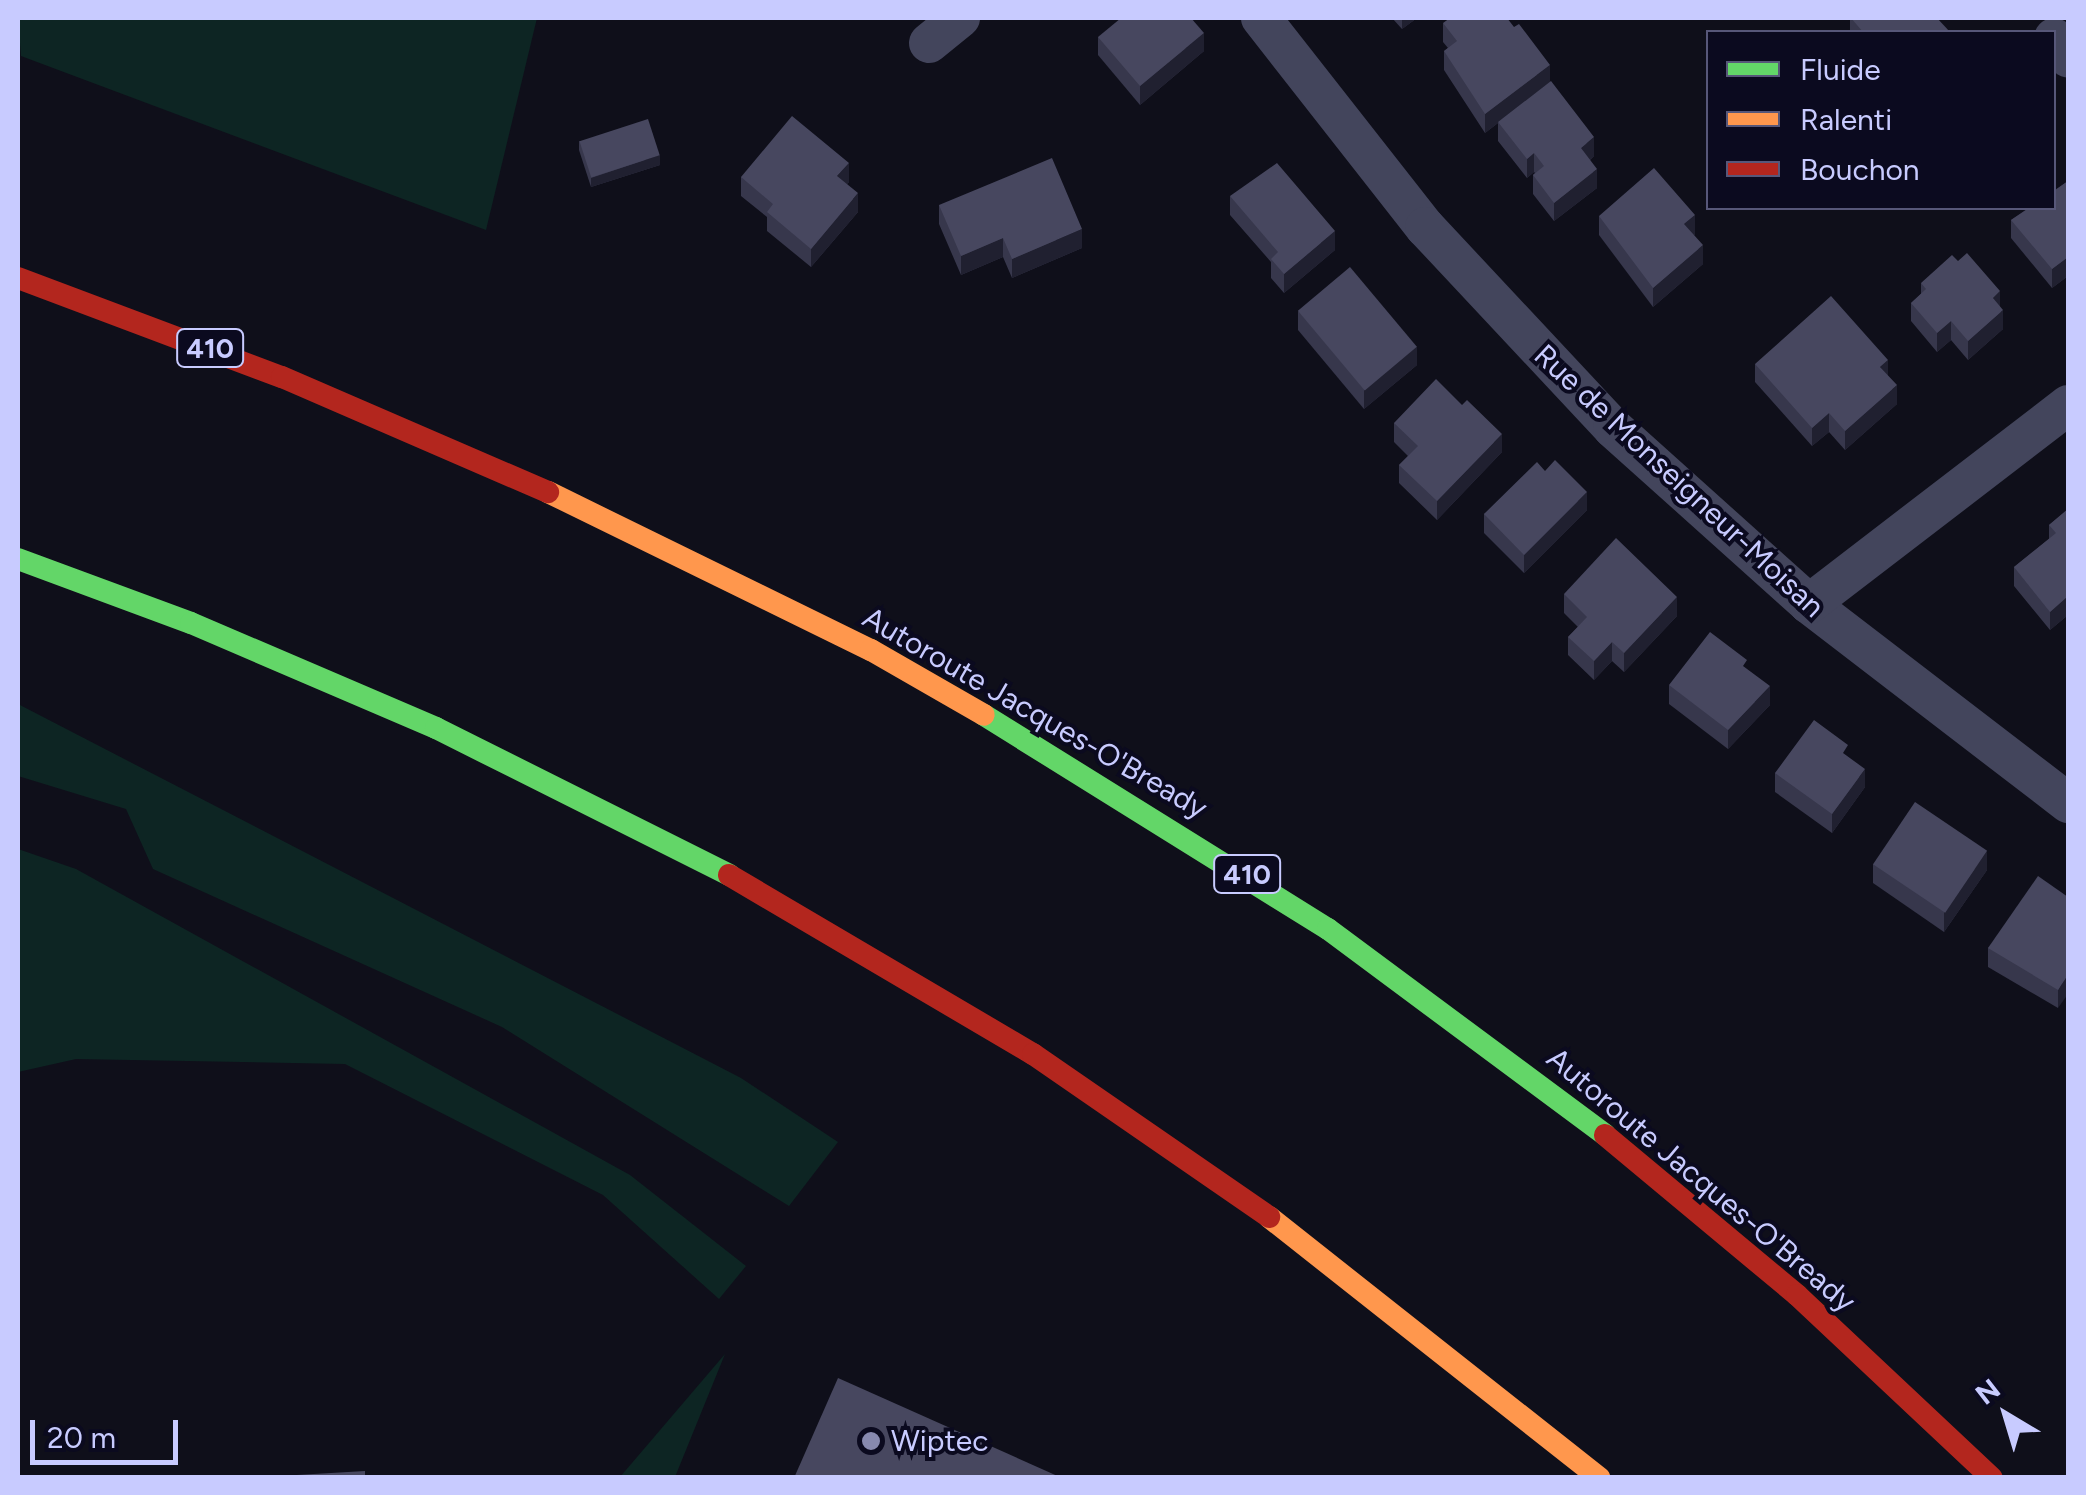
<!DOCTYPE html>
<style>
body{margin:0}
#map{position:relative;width:2086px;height:1495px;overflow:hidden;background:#0f0f1a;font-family:Figtree,sans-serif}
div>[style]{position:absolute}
.green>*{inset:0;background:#0d2523}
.street>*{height:40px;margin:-20px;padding:0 20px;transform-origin:20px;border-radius:20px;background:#43455c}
.fast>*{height:22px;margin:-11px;padding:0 11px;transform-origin:11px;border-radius:11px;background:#63d668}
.slow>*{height:22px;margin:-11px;padding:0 11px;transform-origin:11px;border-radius:11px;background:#ff974d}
.jam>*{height:22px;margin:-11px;padding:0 11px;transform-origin:11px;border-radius:11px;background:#b3261e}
.wall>*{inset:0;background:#37374c}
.shaded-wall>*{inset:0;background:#202030}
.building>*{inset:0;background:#47475f;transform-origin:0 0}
.dots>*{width:28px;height:28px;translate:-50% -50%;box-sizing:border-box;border:5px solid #0b0a1f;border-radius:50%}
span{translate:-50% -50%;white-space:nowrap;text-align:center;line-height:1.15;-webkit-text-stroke:8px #0b0a1f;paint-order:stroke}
.shield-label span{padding:2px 8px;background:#0b0a1f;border:2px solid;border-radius:8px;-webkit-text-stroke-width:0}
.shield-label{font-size:28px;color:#c8cbff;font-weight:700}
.street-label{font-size:30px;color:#c8cbff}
.poi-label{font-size:30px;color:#c8cbff}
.left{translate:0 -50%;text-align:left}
.frame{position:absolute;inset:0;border:20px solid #c8cbff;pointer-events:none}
.legend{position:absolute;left:1706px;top:30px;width:350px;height:180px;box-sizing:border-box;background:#0b0a1f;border:2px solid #575779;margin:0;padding:12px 18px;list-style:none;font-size:30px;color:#c8cbff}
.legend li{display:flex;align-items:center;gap:20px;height:50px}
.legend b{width:50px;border:2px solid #575779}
.north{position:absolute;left:1956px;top:1365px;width:100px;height:100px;-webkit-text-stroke:8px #0b0a1f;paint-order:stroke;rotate:322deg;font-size:28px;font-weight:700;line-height:40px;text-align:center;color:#c8cbff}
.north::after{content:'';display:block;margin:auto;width:35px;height:45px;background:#c8cbff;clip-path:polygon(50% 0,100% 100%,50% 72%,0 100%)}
.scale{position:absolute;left:30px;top:1420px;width:148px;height:45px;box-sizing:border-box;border:5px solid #c8cbff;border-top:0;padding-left:12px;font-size:30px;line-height:35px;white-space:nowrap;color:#c8cbff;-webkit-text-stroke:8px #0b0a1f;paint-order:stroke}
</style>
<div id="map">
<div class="green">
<div style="clip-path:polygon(18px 18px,537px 18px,486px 230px,21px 56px)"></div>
<div style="clip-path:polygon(18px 704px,741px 1078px,838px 1142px,789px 1206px,502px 1027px,153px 869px,126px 809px,18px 776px)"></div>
<div style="clip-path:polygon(18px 849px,76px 869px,630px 1175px,746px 1266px,719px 1299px,603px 1195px,345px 1064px,76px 1059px,18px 1072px)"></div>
<div style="clip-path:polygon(725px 1354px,675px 1477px,620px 1477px)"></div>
</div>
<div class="street">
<div style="left:1261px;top:18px;width:266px;rotate:51.9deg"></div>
<div style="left:1425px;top:227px;width:275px;rotate:46.9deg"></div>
<div style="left:1613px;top:428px;width:263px;rotate:41.9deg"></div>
<div style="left:1809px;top:604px;width:327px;rotate:37.5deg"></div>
<div style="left:2054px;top:38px;width:24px;rotate:54deg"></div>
<div style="left:929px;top:43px;width:40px;rotate:-39deg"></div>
<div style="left:1809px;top:604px;width:327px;rotate:-37.5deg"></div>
</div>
<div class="fast">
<div style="left:18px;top:559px;width:184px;rotate:20.3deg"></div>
<div style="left:191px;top:623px;width:267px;rotate:23.2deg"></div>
<div style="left:436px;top:728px;width:328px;rotate:26.6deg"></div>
<div style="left:984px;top:715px;width:405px;rotate:31.9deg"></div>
<div style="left:1328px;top:929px;width:345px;rotate:36.6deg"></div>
</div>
<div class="slow">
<div style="left:548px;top:492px;width:360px;rotate:26.1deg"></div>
<div style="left:871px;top:650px;width:130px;rotate:29.9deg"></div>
<div style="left:1269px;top:1217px;width:421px;rotate:38.3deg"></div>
</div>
<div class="jam">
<div style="left:18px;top:278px;width:282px;rotate:20.6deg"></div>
<div style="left:282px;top:377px;width:290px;rotate:23.4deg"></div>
<div style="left:729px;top:875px;width:353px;rotate:30.5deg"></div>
<div style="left:1033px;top:1054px;width:287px;rotate:34.6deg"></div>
<div style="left:1605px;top:1135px;width:250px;rotate:39.8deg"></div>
<div style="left:1797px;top:1295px;width:267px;rotate:43.2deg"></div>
</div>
<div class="wall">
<div style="clip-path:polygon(1392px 18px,1417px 18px,1402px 29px)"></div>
<div style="clip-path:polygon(1850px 18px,1950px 32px,1850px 32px)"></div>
<div style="clip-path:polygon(1443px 23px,1550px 82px,1594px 156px,1590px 160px,1597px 188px,1554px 221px,1533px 194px,1533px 175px,1535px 173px,1534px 172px,1527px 178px,1498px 141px,1498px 123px,1485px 133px,1444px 70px,1444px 51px,1448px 48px,1443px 42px)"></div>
<div style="clip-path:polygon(1098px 37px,1204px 51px,1140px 105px,1098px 55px)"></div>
<div style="clip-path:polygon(579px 141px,660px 165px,591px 187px,579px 150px)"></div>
<div style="clip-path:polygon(741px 177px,849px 182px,847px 184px,858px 212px,811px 267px,767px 231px,767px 217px,741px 196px)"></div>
<div style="clip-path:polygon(2068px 181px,2068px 276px,2052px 288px,2011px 238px,2011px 220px)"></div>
<div style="clip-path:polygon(1230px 196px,1335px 250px,1284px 293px,1271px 278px,1271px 262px,1230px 215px)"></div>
<div style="clip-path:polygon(939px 205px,1082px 248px,1012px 278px,1003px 257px,961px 275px,939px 224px)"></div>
<div style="clip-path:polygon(1599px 216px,1695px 234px,1694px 235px,1703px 264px,1653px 307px,1599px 235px)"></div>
<div style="clip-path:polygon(1921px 283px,2000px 307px,2003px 329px,1968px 360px,1951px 340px,1937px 352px,1911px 321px,1911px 303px,1921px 294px)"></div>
<div style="clip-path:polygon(1298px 311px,1417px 365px,1364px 409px,1298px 330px)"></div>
<div style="clip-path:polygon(1755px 364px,1888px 376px,1897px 404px,1845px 450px,1829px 432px,1812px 446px,1755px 382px)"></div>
<div style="clip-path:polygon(1462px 405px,1502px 452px,1437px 520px,1399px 483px,1399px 465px,1408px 456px,1394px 442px,1394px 423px)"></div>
<div style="clip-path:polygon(1545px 471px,1587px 510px,1524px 573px,1484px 533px,1484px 514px)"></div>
<div style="clip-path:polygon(2068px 509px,2068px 615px,2050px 630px,2014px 586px,2014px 567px,2049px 539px,2049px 525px)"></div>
<div style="clip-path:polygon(1564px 594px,1677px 616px,1624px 672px,1612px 661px,1594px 680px,1568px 655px,1568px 637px,1578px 627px,1564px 613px)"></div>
<div style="clip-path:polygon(1669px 685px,1770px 705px,1728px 749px,1669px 704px)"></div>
<div style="clip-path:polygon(1848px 757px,1865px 787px,1832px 833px,1775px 792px,1775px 773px)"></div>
<div style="clip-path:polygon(1873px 864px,1987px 870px,1944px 932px,1873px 883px)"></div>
<div style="clip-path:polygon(2068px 897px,2058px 1008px,1988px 967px,1988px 948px)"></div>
</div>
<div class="shaded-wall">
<div style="clip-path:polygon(1402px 18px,1417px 18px,1402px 29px)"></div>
<div style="clip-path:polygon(1204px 33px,1204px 51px,1140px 105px,1140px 86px)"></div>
<div style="clip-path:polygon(1550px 65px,1550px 83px,1485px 133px,1485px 114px)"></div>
<div style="clip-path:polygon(1594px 137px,1594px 156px,1581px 167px,1581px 148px)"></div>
<div style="clip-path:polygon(1534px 153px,1534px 172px,1527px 178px,1527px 159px)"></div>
<div style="clip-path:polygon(660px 155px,660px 165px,591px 187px,591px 178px)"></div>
<div style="clip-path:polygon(849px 163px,849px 182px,837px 195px,837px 176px)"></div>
<div style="clip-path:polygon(1597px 169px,1597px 188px,1554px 221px,1554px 203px)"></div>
<div style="clip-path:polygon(858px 193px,858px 212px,811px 267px,811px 249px)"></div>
<div style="clip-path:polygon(1695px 215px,1695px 234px,1684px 243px,1684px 224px)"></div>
<div style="clip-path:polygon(1082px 229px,1082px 248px,1012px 278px,1012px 259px)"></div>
<div style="clip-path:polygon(1335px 231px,1335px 250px,1284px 293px,1284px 274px)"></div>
<div style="clip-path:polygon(1003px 238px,1003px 257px,961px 275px,961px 256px)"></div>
<div style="clip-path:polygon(1703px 245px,1703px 264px,1653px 307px,1653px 288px)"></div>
<div style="clip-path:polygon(2068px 257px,2068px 276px,2052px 288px,2052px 269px)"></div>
<div style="clip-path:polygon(2000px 291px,2000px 310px,1993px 298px)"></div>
<div style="clip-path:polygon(2003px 310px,2003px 329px,1968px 360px,1968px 341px)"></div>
<div style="clip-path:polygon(1951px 321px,1951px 340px,1937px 352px,1937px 333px)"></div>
<div style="clip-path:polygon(1417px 346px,1417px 365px,1364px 409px,1364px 390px)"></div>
<div style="clip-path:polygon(1888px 360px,1888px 379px,1880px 367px)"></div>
<div style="clip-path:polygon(1897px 385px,1897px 404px,1845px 450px,1845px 431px)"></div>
<div style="clip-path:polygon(1829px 413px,1829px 432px,1812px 446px,1812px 428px)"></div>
<div style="clip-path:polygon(1502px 434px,1502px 452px,1437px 520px,1437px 501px)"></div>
<div style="clip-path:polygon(1587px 492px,1587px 510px,1524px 573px,1524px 555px)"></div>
<div style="clip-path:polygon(2068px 596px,2068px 615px,2050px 630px,2050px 612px)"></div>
<div style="clip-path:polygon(1677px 597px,1677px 616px,1624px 672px,1624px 653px)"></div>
<div style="clip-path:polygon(1612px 642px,1612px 661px,1594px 680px,1594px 661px)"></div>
<div style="clip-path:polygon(1770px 686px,1770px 705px,1728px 749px,1728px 730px)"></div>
<div style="clip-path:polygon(1865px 769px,1865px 787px,1832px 833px,1832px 814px)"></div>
<div style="clip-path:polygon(1987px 851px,1987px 870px,1944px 932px,1944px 913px)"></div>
<div style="clip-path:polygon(2068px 975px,2068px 994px,2058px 1008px,2058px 990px)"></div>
</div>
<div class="building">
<div style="clip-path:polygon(1121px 18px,1191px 18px,1204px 33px,1140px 86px,1098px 37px)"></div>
<div style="clip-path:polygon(1450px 18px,1507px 18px,1514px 27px,1519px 24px,1550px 65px,1485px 114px,1444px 51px,1457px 41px,1443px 23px)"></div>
<div style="clip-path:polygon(1851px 18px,1937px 18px,1950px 32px,1863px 32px)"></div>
<div style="clip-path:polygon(1551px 81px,1594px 137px,1581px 148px,1597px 169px,1554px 203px,1533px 175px,1544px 166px,1534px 153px,1527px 159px,1498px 122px)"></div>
<div style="clip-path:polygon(792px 116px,849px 163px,837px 176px,858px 193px,811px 249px,767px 212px,773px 204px,741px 177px)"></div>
<div style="left:648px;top:119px;width:38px;height:72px;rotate:72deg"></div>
<div style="clip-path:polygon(1052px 158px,1082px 229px,1012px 259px,1003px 238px,961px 256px,939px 205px)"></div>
<div style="clip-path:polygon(1277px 163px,1335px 231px,1284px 274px,1271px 259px,1278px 252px,1230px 196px)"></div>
<div style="clip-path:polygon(1654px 168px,1695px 215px,1684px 224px,1703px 245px,1653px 288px,1599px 216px)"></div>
<div style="clip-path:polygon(2068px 181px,2068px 257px,2052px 269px,2011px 220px,2029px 208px,2054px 208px,2054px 191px)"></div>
<div style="clip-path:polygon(1967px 253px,2000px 291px,1993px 298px,2003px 310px,1968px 341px,1951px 321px,1937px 333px,1911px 303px,1926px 289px,1921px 283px,1952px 255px,1958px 261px)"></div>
<div style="left:1350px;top:267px;width:104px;height:68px;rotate:50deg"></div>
<div style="clip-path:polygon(1831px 296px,1888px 360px,1880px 367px,1897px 385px,1845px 431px,1829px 413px,1812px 428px,1755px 364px)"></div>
<div style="clip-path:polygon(1436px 379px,1462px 405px,1467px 400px,1502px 434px,1437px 501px,1399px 465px,1418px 446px,1394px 423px)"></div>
<div style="clip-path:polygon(1555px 460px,1587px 492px,1524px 555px,1484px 514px,1537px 462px,1545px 471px)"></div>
<div style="clip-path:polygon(2068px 509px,2068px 596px,2050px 612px,2014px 567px,2056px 533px,2049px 525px)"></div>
<div style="clip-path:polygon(1616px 538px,1677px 597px,1624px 653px,1612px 642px,1594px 661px,1568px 637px,1587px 617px,1564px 594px)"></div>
<div style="clip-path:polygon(1710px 632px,1747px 660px,1743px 666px,1770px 686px,1728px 730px,1669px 685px)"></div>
<div style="clip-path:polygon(1814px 720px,1848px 745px,1843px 753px,1865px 769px,1832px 814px,1775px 773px)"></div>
<div style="left:1915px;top:802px;width:87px;height:75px;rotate:34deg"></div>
<div style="clip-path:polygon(2038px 876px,2068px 897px,2068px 975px,2058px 990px,1988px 948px)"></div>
<div style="clip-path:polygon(838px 1378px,1062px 1478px,794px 1478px)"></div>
<div style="clip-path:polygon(365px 1471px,365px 1478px,244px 1478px)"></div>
</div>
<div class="dots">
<div style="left:871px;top:1441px;background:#8789af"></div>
</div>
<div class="shield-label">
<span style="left:210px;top:348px">410</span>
<span style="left:1247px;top:874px">410</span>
</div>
<div class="street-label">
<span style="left:1679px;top:481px;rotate:43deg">Rue de Monseigneur-Moisan</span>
<span style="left:1035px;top:713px;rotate:30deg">Autoroute Jacques-O'Bready</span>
<span style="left:1701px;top:1180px;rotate:40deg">Autoroute Jacques-O'Bready</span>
</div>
<div class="poi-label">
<span class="left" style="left:891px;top:1441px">Wiptec</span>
</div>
<div class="frame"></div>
<ul class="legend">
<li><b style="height:12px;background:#63d668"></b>Fluide</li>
<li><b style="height:12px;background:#ff974d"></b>Ralenti</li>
<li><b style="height:12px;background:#b3261e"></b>Bouchon</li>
</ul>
<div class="north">N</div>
<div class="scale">20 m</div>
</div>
